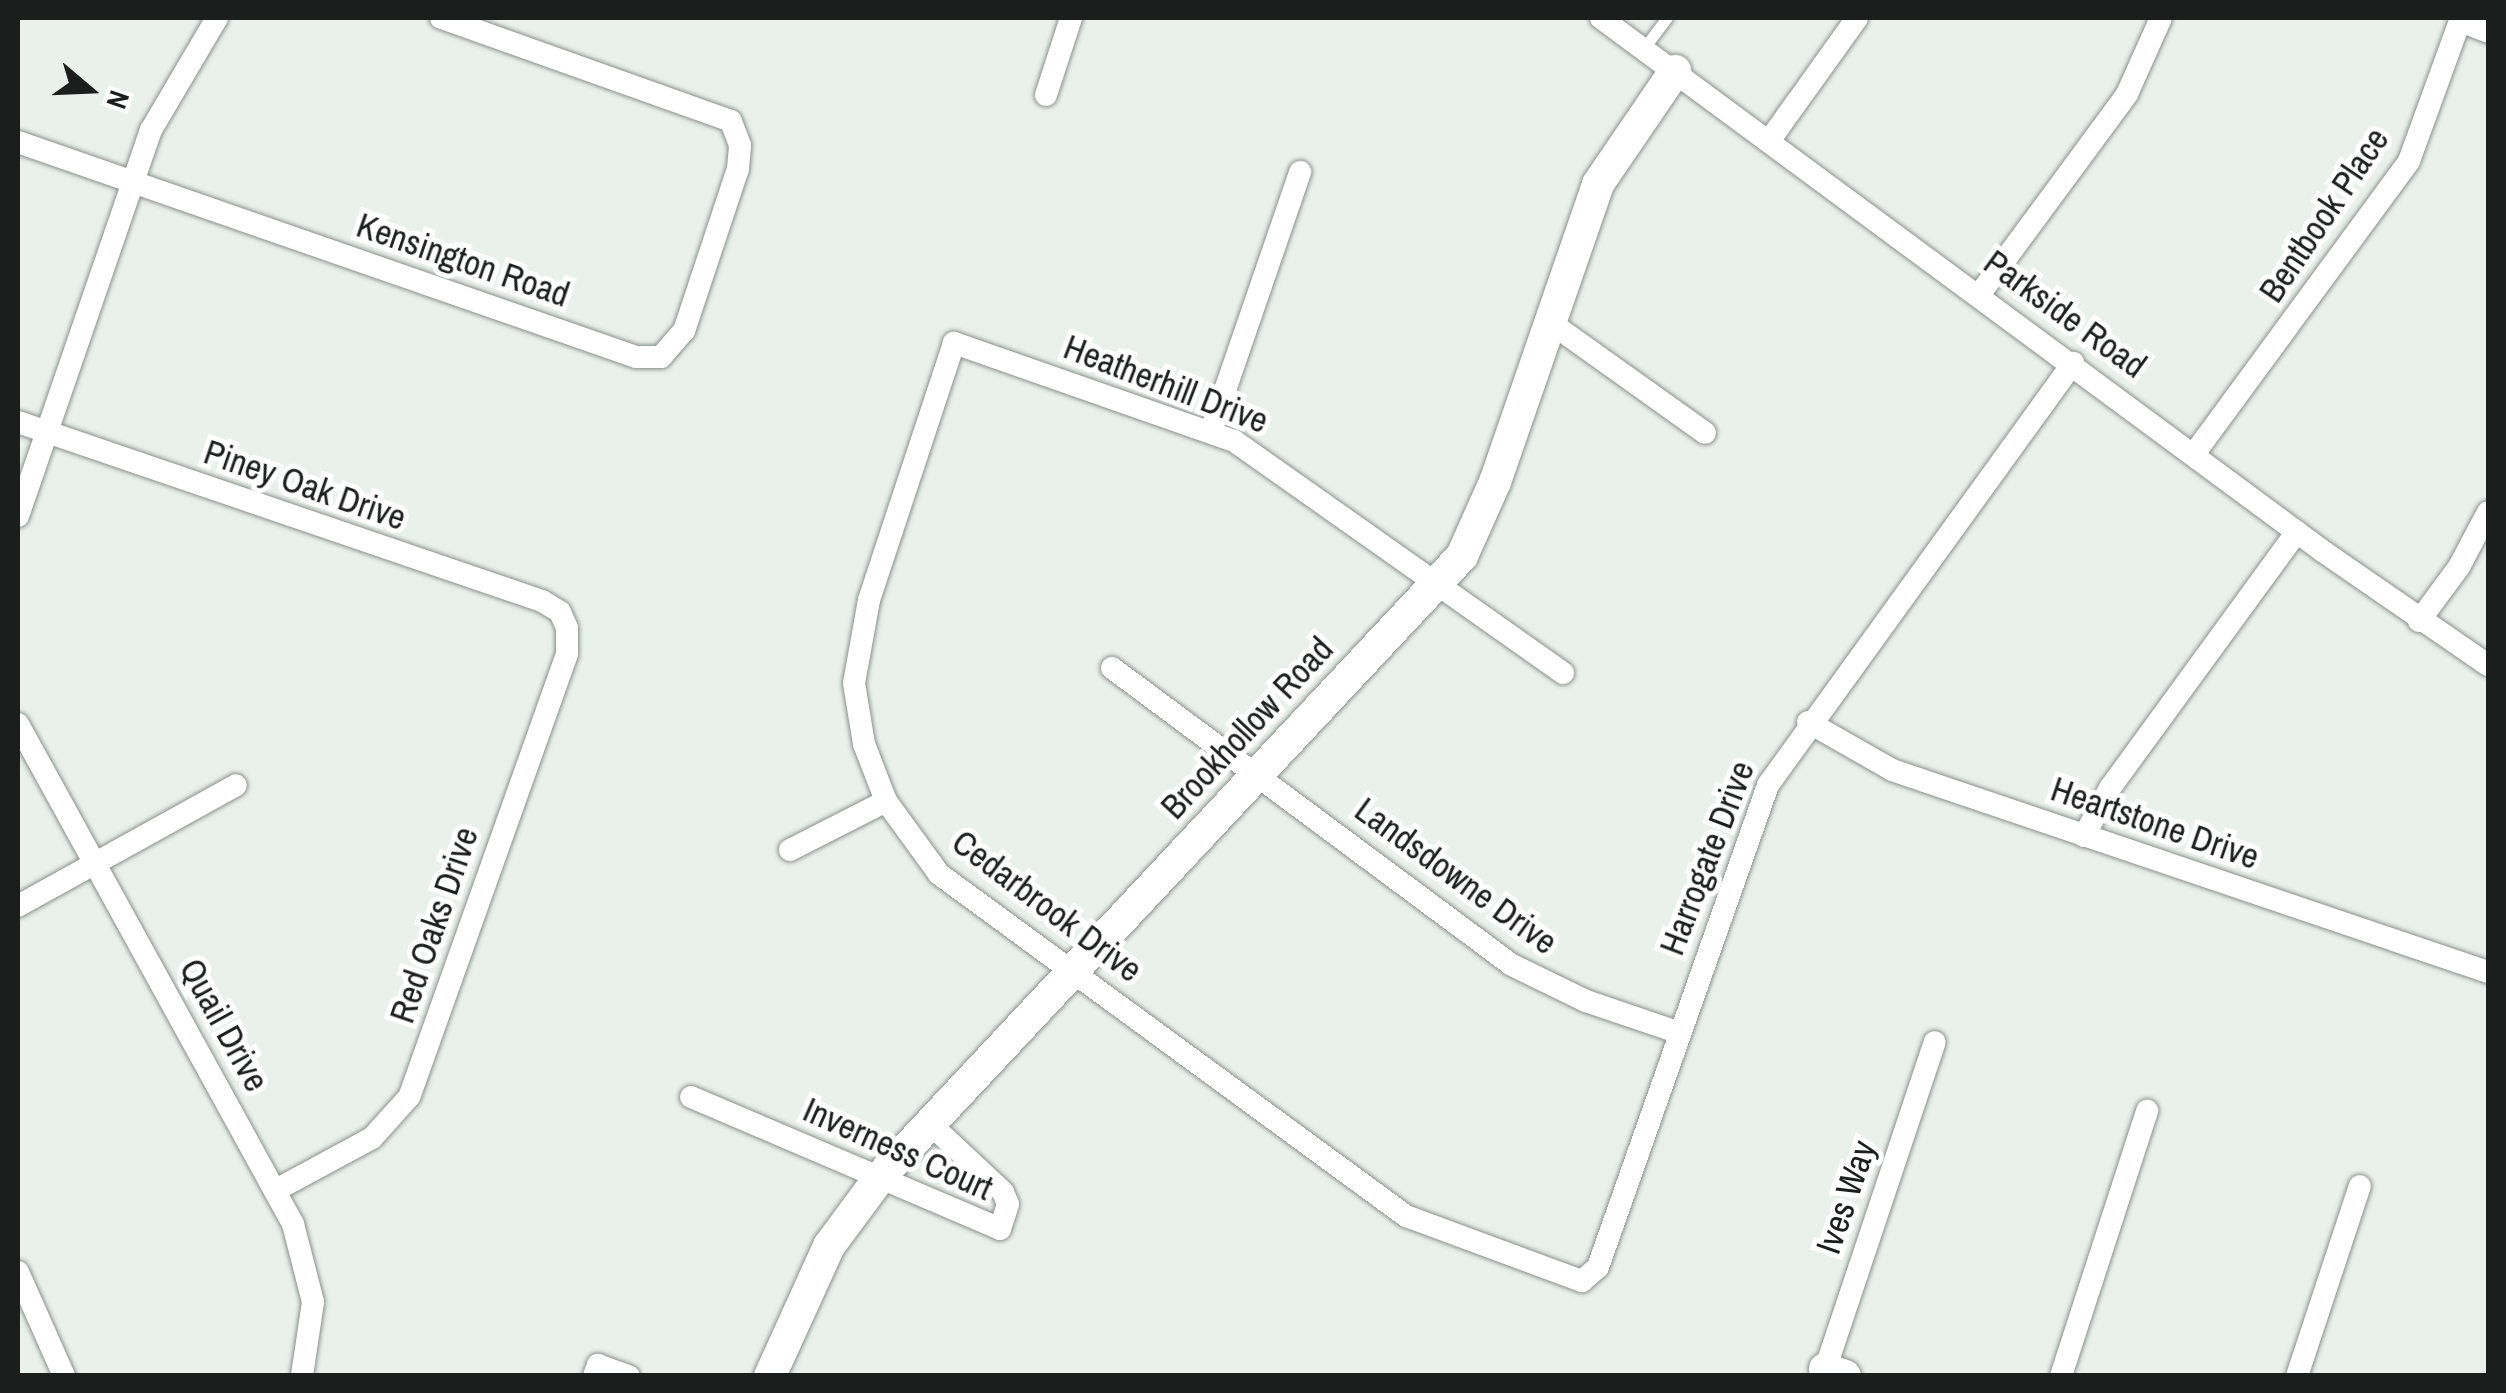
<!DOCTYPE html>
<style>
body{margin:0}
#map{position:relative;width:2506px;height:1393px;overflow:hidden;background:#eaf0ec;font-family:"Archivo Narrow",sans-serif}
div>[style]{position:absolute}
.roads{filter:drop-shadow(0 0 2px #8a908c) drop-shadow(0 0 2px #8a908c)}
.lane>*{height:11px;margin:-5.5px;padding:0 5.5px;transform-origin:5.5px;border-radius:5.5px;background:#fff}
.street>*{height:22px;margin:-11px;padding:0 11px;transform-origin:11px;border-radius:11px;background:#fff}
.secondary>*{height:32px;margin:-16px;padding:0 16px;transform-origin:16px;border-radius:16px;background:#fff}
span{translate:-50% -50%;white-space:nowrap;text-align:center;line-height:1.15;-webkit-text-stroke:10px #fff;paint-order:stroke}
.street-label{font-size:35px;color:#1c1e1d}
.frame{position:absolute;inset:0;border:20px solid #1c1e1d;pointer-events:none}
.north{position:absolute;left:40px;top:40px;width:100px;height:100px;-webkit-text-stroke:8px #fff;paint-order:stroke;rotate:109deg;font-size:28px;font-weight:700;line-height:40px;text-align:center;color:#1c1e1d}
.north::after{content:'';display:block;margin:auto;width:35px;height:45px;background:#1c1e1d;clip-path:polygon(50% 0,100% 100%,50% 72%,0 100%)}
</style>
<div id="map">
<div class="roads">
<div class="lane">
<div style="left:1644px;top:48px;width:38px;rotate:-53deg"></div>
</div>
<div class="street">
<div style="left:1601px;top:18px;width:899px;rotate:36.45deg"></div>
<div style="left:2324px;top:552px;width:199px;rotate:34.6deg"></div>
<div style="left:1046px;top:95px;width:81px;rotate:-72deg"></div>
<div style="left:1769px;top:141px;width:151px;rotate:-54.4deg"></div>
<div style="left:18px;top:142px;width:654px;rotate:19.18deg"></div>
<div style="left:636px;top:357px;width:25px"></div>
<div style="left:661px;top:357px;width:35px;rotate:-49deg"></div>
<div style="left:684px;top:331px;width:171px;rotate:-71.6deg"></div>
<div style="left:738px;top:169px;width:24px;rotate:-85deg"></div>
<div style="left:740px;top:145px;width:26px;rotate:-111deg"></div>
<div style="left:731px;top:121px;width:308px;rotate:-160.4deg"></div>
<div style="left:1979px;top:295px;width:250px;rotate:-53.6deg"></div>
<div style="left:2127px;top:94px;width:83px;rotate:-65.9deg"></div>
<div style="left:1551px;top:323px;width:189px;rotate:35.5deg"></div>
<div style="left:18px;top:422px;width:554px;rotate:18.86deg"></div>
<div style="left:542px;top:601px;width:21px;rotate:31deg"></div>
<div style="left:560px;top:612px;width:17px;rotate:66deg"></div>
<div style="left:567px;top:628px;width:26px;rotate:90deg"></div>
<div style="left:567px;top:654px;width:470px;rotate:109.6deg"></div>
<div style="left:409px;top:1097px;width:55px;rotate:132.1deg"></div>
<div style="left:372px;top:1138px;width:109px;rotate:151.6deg"></div>
<div style="left:1211px;top:431px;width:274px;rotate:-71deg"></div>
<div style="left:2194px;top:454px;width:363px;rotate:-53.7deg"></div>
<div style="left:2409px;top:161px;width:149px;rotate:-70deg"></div>
<div style="left:2460px;top:21px;width:30px;rotate:21deg"></div>
<div style="left:18px;top:516px;width:408px;rotate:-71deg"></div>
<div style="left:151px;top:130px;width:130px;rotate:-59.5deg"></div>
<div style="left:2419px;top:621px;width:67px;rotate:-53.5deg"></div>
<div style="left:2459px;top:567px;width:62px;rotate:-62.2deg"></div>
<div style="left:1112px;top:668px;width:496px;rotate:36.6deg"></div>
<div style="left:1510px;top:964px;width:85px;rotate:26deg"></div>
<div style="left:1586px;top:1001px;width:99px;rotate:18.8deg"></div>
<div style="left:1563px;top:673px;width:403px;rotate:-144.8deg"></div>
<div style="left:1234px;top:441px;width:297px;rotate:-160.7deg"></div>
<div style="left:954px;top:343px;width:271px;rotate:108.3deg"></div>
<div style="left:869px;top:600px;width:84px;rotate:100.2deg"></div>
<div style="left:854px;top:683px;width:62px;rotate:80.7deg"></div>
<div style="left:864px;top:744px;width:61px;rotate:68.9deg"></div>
<div style="left:886px;top:801px;width:90px;rotate:54deg"></div>
<div style="left:939px;top:874px;width:579px;rotate:36.22deg"></div>
<div style="left:1406px;top:1216px;width:188px;rotate:20.3deg"></div>
<div style="left:1582px;top:1281px;width:21px;rotate:-41deg"></div>
<div style="left:1598px;top:1267px;width:511px;rotate:-70.57deg"></div>
<div style="left:1768px;top:785px;width:521px;rotate:-54.14deg"></div>
<div style="left:1808px;top:722px;width:97px;rotate:29.7deg"></div>
<div style="left:1892px;top:770px;width:629px;rotate:18.72deg"></div>
<div style="left:18px;top:724px;width:571px;rotate:61.19deg"></div>
<div style="left:293px;top:1224px;width:81px;rotate:75.6deg"></div>
<div style="left:313px;top:1302px;width:75px;rotate:98.5deg"></div>
<div style="left:2084px;top:836px;width:55px;rotate:-61.6deg"></div>
<div style="left:2110px;top:788px;width:317px;rotate:-53.9deg"></div>
<div style="left:790px;top:850px;width:108px;rotate:-27deg"></div>
<div style="left:18px;top:906px;width:249px;rotate:-29deg"></div>
<div style="left:691px;top:1097px;width:336px;rotate:23.1deg"></div>
<div style="left:1000px;top:1229px;width:26px;rotate:-72deg"></div>
<div style="left:1008px;top:1204px;width:13px;rotate:-113deg"></div>
<div style="left:1003px;top:1192px;width:104px;rotate:-136.9deg"></div>
<div style="left:18px;top:1272px;width:114px;rotate:66.1deg"></div>
<div style="left:594px;top:1376px;width:12px;rotate:-70deg"></div>
<div style="left:598px;top:1365px;width:33px;rotate:20deg"></div>
<div style="left:1823px;top:1376px;width:352px;rotate:-71.5deg"></div>
<div style="left:2061px;top:1376px;width:279px;rotate:-72deg"></div>
<div style="left:2297px;top:1376px;width:200px;rotate:-71.7deg"></div>
</div>
<div class="secondary">
<div style="left:1825px;top:1369px;width:21px;rotate:19deg"></div>
<div style="left:770px;top:1376px;width:143px;rotate:-65.6deg"></div>
<div style="left:829px;top:1246px;width:86px;rotate:-53.5deg"></div>
<div style="left:880px;top:1177px;width:851px;rotate:-46.86deg"></div>
<div style="left:1462px;top:556px;width:81px;rotate:-66deg"></div>
<div style="left:1495px;top:482px;width:315px;rotate:-70.9deg"></div>
<div style="left:1598px;top:184px;width:137px;rotate:-55.7deg"></div>
</div>
</div>
<div class="street-label">
<span style="left:2324px;top:215px;rotate:-56deg">Bentbook Place</span>
<span style="left:463px;top:260px;rotate:19deg">Kensington Road</span>
<span style="left:2065px;top:314px;rotate:36deg">Parkside Road</span>
<span style="left:1166px;top:384px;rotate:21deg">Heatherhill Drive</span>
<span style="left:305px;top:485px;rotate:19deg">Piney Oak Drive</span>
<span style="left:1247px;top:728px;rotate:-47deg">Brookhollow Road</span>
<span style="left:2155px;top:823px;rotate:19deg">Heartstone Drive</span>
<span style="left:1707px;top:858px;rotate:-69deg">Harrogate Drive</span>
<span style="left:1456px;top:876px;rotate:36deg">Landsdowne Drive</span>
<span style="left:1047px;top:906px;rotate:37deg">Cedarbrook Drive</span>
<span style="left:434px;top:925px;rotate:-71deg">Red Oaks Drive</span>
<span style="left:224px;top:1025px;rotate:61deg">Quail Drive</span>
<span style="left:898px;top:1149px;rotate:24deg">Inverness Court</span>
<span style="left:1846px;top:1197px;rotate:-71deg">Ives Way</span>
</div>
<div class="frame"></div>
<div class="north">N</div>
</div>
